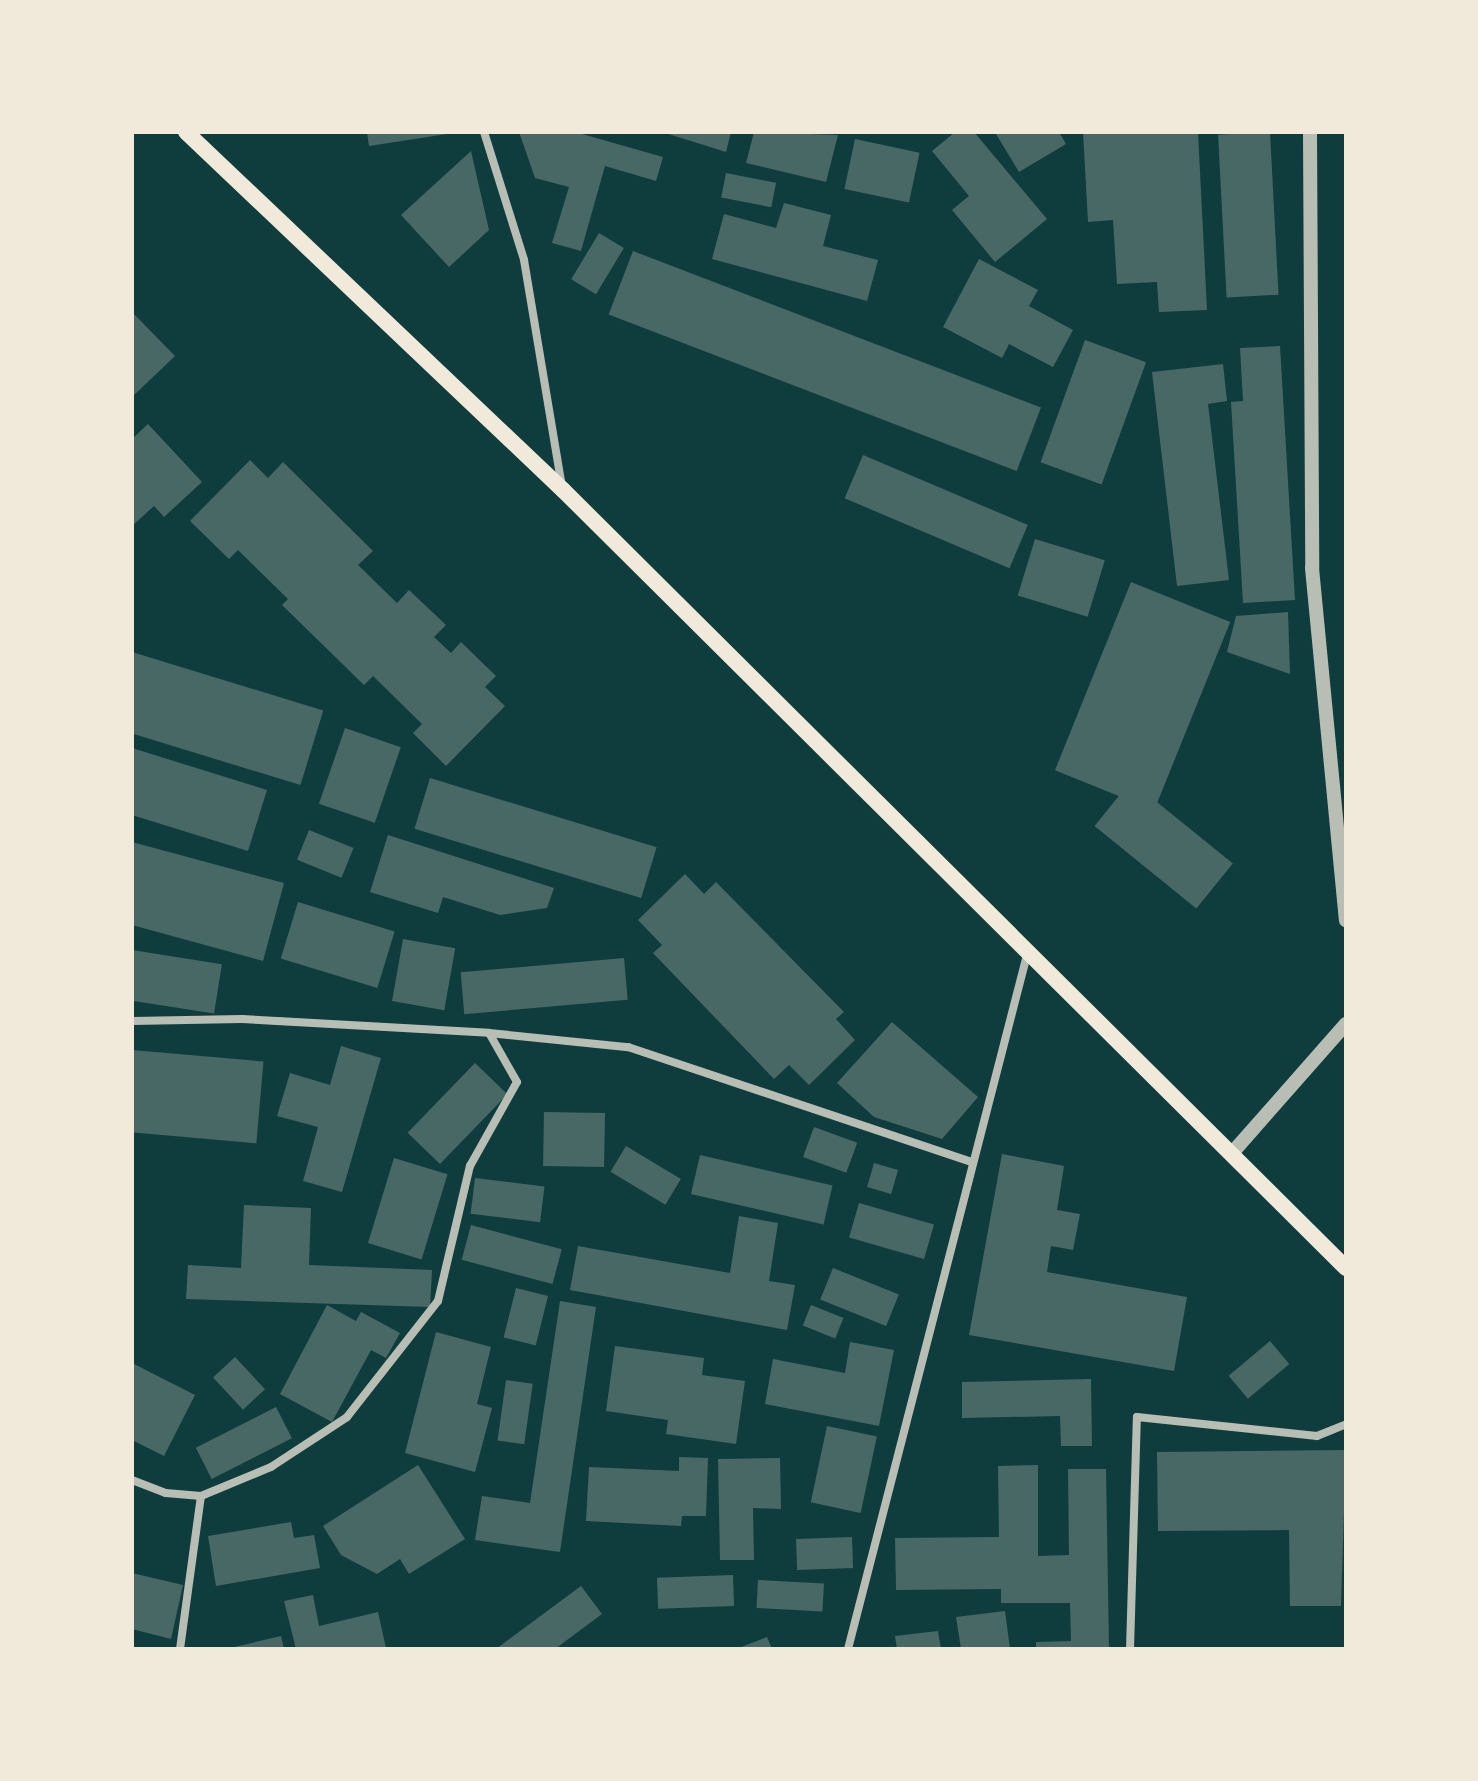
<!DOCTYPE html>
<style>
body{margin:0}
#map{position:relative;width:1478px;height:1781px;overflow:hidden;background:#0f3d3e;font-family:"Sofia Sans Condensed",sans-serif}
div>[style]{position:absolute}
.building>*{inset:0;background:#486865;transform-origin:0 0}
.minor>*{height:8px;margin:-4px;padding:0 4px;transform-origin:4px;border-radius:4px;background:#b8beb3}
.tertiary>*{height:14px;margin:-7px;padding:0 7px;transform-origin:7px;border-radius:7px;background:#b8beb3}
.secondary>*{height:16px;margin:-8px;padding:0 8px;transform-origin:8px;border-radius:8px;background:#f1e9da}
span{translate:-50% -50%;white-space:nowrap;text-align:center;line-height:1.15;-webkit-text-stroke:6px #f1e9da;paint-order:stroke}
.frame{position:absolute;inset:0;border:134px solid #f1e9da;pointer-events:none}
</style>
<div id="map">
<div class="building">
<div style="clip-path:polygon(367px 132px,446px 132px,447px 134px,369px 146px)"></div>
<div style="clip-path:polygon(519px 132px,575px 132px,663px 157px,656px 181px,605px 166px,581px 251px,552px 243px,569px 187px,535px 178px)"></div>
<div style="clip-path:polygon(662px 132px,731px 132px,726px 152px)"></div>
<div style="clip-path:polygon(754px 132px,838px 135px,826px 182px,746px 163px)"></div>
<div style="clip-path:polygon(955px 132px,974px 132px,1047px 219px,995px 262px,952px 210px,969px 196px,932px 151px)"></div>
<div style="clip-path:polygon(1059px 132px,1066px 144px,1019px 172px,996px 134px)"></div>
<div style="clip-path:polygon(1083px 132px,1198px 132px,1207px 310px,1159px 312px,1157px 282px,1117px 284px,1113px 220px,1088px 222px)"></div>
<div style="left:1270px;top:132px;width:163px;height:52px;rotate:87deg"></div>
<div style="left:855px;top:139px;width:66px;height:51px;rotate:12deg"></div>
<div style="clip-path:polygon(471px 151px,489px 230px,449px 267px,401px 215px)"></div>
<div style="left:726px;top:173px;width:51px;height:25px;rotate:11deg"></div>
<div style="clip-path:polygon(784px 203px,831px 215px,823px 246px,878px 260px,867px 301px,712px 259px,724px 214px,776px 228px)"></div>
<div style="left:599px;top:233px;width:29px;height:54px;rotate:31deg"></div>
<div style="left:633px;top:251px;width:437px;height:68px;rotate:21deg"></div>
<div style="clip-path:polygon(979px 259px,1038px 290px,1029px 306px,1073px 330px,1053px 367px,1009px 344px,1002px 358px,943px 327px)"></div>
<div style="clip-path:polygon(132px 312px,175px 356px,132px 397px)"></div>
<div style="left:1085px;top:340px;width:65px;height:130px;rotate:20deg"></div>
<div style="clip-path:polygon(1280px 346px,1295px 600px,1243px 603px,1231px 402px,1243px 401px,1240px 348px)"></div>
<div style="clip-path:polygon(1223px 364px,1227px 401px,1208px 404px,1229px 580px,1177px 586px,1152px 372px)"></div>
<div style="clip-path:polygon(148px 424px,202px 482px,164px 517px,154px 506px,132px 526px,132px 439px)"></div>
<div style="left:863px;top:455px;width:179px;height:47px;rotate:23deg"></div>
<div style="clip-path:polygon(250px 460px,268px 478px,283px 462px,373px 551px,358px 565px,397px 603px,409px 590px,446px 625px,434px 637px,451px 653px,461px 642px,496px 676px,485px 687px,505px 706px,446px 766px,413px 733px,422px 724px,373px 676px,364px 685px,282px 605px,288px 599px,238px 550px,229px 559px,190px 521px)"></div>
<div style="left:1035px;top:539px;width:73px;height:59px;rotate:17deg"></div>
<div style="left:1131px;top:582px;width:107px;height:203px;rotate:22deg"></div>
<div style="clip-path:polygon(1288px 612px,1290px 674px,1227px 652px,1236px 616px)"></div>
<div style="left:132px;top:652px;width:200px;height:78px;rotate:17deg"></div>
<div style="left:345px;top:728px;width:59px;height:80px;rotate:19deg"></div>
<div style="clip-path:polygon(132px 748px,267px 790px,248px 851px,132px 815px)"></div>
<div style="left:430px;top:778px;width:237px;height:53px;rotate:17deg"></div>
<div style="left:1131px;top:781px;width:131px;height:58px;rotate:39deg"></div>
<div style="left:309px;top:830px;width:48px;height:32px;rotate:22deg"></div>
<div style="clip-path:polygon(388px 835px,554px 888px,547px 908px,500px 915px,443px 897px,438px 913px,370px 892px)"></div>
<div style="clip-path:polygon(132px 842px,284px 883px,263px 961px,132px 925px)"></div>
<div style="clip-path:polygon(685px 874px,704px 894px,716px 882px,844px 1012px,836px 1019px,855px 1040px,809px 1085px,789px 1065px,774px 1079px,653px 953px,662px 945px,638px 920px)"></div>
<div style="left:298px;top:902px;width:101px;height:59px;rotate:17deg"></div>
<div style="left:403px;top:939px;width:53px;height:63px;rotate:10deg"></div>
<div style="left:132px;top:950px;width:91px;height:50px;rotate:9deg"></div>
<div style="left:624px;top:958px;width:42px;height:164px;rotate:85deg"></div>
<div style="clip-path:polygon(892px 1022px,978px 1097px,942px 1139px,874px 1117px,837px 1083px)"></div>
<div style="clip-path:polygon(341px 1046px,381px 1058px,342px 1192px,303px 1181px,318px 1127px,277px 1116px,290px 1073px,330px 1085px)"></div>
<div style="left:132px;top:1050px;width:132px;height:82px;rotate:5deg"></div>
<div style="left:475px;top:1063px;width:45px;height:97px;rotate:44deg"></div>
<div style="left:544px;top:1112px;width:61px;height:54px;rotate:1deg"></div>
<div style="left:814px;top:1127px;width:46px;height:32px;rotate:20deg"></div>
<div style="left:626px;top:1146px;width:64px;height:30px;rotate:31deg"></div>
<div style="clip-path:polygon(1002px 1154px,1064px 1166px,1057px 1210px,1080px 1214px,1073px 1250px,1051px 1246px,1047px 1272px,1187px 1297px,1174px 1371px,969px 1335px)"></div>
<div style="left:700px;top:1155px;width:136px;height:40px;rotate:13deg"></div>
<div style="left:394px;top:1158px;width:56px;height:89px;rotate:17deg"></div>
<div style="left:874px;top:1163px;width:25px;height:25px;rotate:16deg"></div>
<div style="left:475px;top:1178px;width:70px;height:36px;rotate:7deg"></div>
<div style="left:859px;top:1203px;width:78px;height:36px;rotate:16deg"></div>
<div style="clip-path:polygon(244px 1205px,311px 1208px,309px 1265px,432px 1270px,430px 1307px,186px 1299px,188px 1265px,241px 1268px)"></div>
<div style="clip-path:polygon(739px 1216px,778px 1223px,769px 1281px,795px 1285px,787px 1330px,570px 1290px,578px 1246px,730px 1273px)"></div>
<div style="left:471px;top:1225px;width:94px;height:36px;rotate:15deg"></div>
<div style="left:833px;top:1268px;width:71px;height:34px;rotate:22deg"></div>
<div style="left:516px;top:1288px;width:33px;height:51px;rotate:14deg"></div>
<div style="clip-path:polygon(560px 1301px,596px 1307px,560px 1552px,475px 1540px,482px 1496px,530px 1503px)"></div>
<div style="clip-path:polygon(327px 1305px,356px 1321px,361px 1312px,400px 1333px,386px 1358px,371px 1350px,332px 1422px,280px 1394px)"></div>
<div style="left:811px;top:1305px;width:35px;height:22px;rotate:22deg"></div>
<div style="clip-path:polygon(436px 1332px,491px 1347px,477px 1404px,492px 1408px,475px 1472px,405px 1453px)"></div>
<div style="left:1270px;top:1341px;width:30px;height:54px;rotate:50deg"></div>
<div style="clip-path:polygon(850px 1342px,894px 1350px,879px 1426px,765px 1404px,773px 1359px,845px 1373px)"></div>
<div style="clip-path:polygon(615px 1346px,704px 1358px,702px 1375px,745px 1381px,736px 1444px,666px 1434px,668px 1420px,606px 1411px)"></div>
<div style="left:235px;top:1357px;width:44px;height:30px;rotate:47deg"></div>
<div style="clip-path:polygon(132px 1363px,195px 1395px,164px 1456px,132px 1440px)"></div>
<div style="clip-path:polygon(1091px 1379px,1092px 1446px,1061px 1446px,1060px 1416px,962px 1418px,962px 1382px)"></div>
<div style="left:506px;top:1380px;width:27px;height:61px;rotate:8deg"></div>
<div style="left:276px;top:1407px;width:35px;height:90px;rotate:63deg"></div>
<div style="left:827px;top:1426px;width:51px;height:78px;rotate:12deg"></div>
<div style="clip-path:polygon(1346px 1450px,1341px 1606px,1290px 1606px,1289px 1530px,1158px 1531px,1157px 1452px)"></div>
<div style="clip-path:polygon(679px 1457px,708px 1458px,706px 1516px,682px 1516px,681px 1526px,586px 1521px,589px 1467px,679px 1471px)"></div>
<div style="clip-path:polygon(780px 1458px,781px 1509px,753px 1508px,754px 1560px,720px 1560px,718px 1459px)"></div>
<div style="clip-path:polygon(418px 1465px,465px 1539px,409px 1574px,400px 1559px,377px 1574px,341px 1555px,323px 1526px)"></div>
<div style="clip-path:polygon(1038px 1465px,1038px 1556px,1069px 1555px,1068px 1469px,1106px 1469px,1109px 1649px,1036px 1649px,1036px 1642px,1071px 1641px,1070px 1603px,1001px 1603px,1001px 1589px,896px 1590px,895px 1538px,999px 1537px,998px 1466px)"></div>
<div style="clip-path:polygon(291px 1522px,294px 1538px,314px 1535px,320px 1568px,216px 1586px,208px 1536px)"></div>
<div style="left:852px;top:1537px;width:31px;height:56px;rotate:88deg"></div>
<div style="clip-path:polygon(132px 1573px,183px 1585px,171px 1639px,132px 1629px)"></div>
<div style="left:733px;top:1575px;width:31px;height:76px;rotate:88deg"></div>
<div style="left:758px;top:1580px;width:66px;height:28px;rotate:3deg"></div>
<div style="clip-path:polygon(581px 1586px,602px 1614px,555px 1649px,496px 1649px)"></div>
<div style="clip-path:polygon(313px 1595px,319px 1626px,378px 1612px,386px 1648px,296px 1649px,284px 1601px)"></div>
<div style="clip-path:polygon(1005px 1611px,1010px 1649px,961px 1649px,956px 1617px)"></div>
<div style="clip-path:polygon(938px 1631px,941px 1649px,897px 1649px,895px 1636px)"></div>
<div style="clip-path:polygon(281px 1636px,284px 1649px,230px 1649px,230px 1648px)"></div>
<div style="clip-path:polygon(767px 1637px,772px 1649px,736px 1649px)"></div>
</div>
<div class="minor">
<div style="left:484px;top:132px;width:134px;rotate:72.6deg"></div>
<div style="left:524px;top:260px;width:229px;rotate:80.5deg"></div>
<div style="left:132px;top:1021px;width:110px;rotate:-1deg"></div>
<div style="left:242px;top:1019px;width:247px;rotate:3.2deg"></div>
<div style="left:489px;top:1033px;width:140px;rotate:5.8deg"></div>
<div style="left:628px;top:1047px;width:362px;rotate:18.5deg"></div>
<div style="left:132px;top:1480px;width:36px;rotate:21deg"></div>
<div style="left:166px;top:1493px;width:35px;rotate:5deg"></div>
<div style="left:201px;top:1496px;width:76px;rotate:-22.5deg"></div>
<div style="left:271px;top:1467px;width:91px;rotate:-33.3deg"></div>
<div style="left:347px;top:1417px;width:147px;rotate:-51.9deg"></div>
<div style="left:438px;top:1301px;width:139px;rotate:-76.7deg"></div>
<div style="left:470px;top:1166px;width:96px;rotate:-60.8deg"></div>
<div style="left:517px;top:1082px;width:56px;rotate:-119.7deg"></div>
<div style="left:180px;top:1649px;width:154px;rotate:-82.2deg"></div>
<div style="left:848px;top:1649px;width:717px;rotate:-75.54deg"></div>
<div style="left:1130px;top:1649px;width:232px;rotate:-88.3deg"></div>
<div style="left:1137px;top:1417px;width:181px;rotate:6deg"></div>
<div style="left:1317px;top:1436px;width:31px;rotate:-22deg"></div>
</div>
<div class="tertiary">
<div style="left:1310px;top:132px;width:436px;rotate:89.7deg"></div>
<div style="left:1312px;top:568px;width:354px;rotate:84.5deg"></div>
<div style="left:1233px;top:1152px;width:171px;rotate:-48.6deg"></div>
</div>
<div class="secondary">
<div style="left:186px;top:132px;width:520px;rotate:43.52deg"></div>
<div style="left:563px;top:490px;width:1104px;rotate:44.82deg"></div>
</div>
<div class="frame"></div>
</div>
